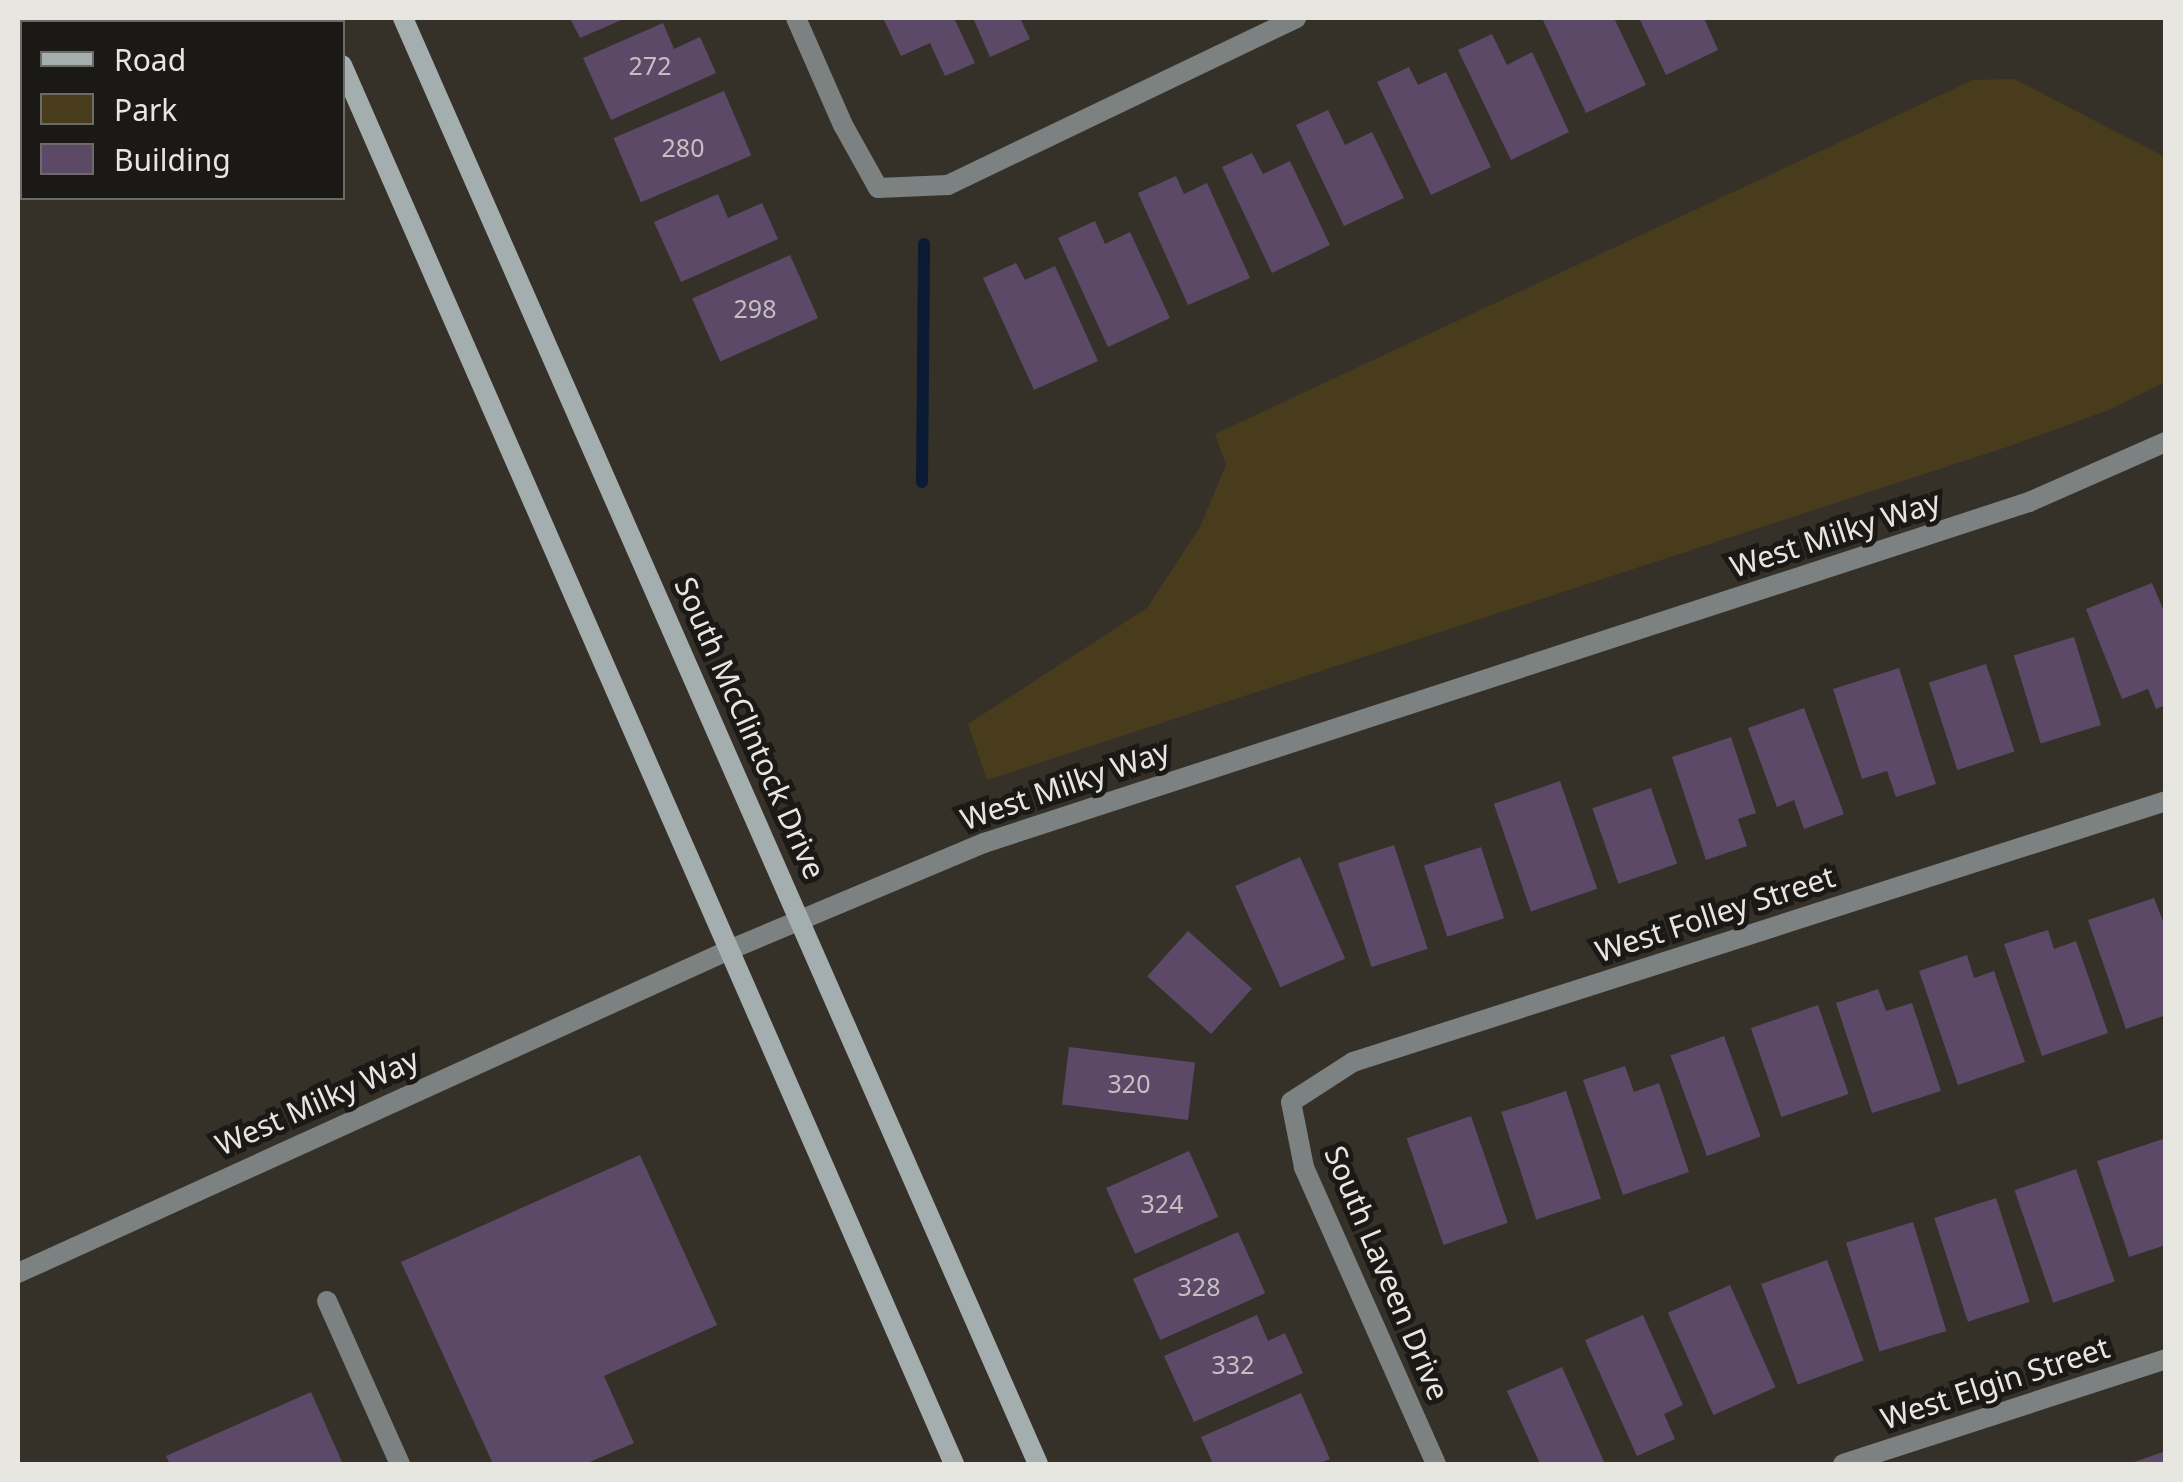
<!DOCTYPE html>
<style>
body{margin:0}
#map{position:relative;width:2183px;height:1482px;overflow:hidden;background:#353129;font-family:"Noto Sans",sans-serif}
div>[style]{position:absolute}
.green>*{inset:0;background:#493c1c}
.stream>*{height:12px;margin:-6px;padding:0 6px;transform-origin:6px;border-radius:6px;background:#0a1b33}
.building>*{inset:0;background:#5c4967;transform-origin:0 0}
.service>*{height:20px;margin:-10px;padding:0 10px;transform-origin:10px;border-radius:10px;background:#7c8182}
.minor>*{height:20px;margin:-10px;padding:0 10px;transform-origin:10px;border-radius:10px;background:#7c8182}
.tertiary>*{height:20px;margin:-10px;padding:0 10px;transform-origin:10px;border-radius:10px;background:#7c8182}
.secondary>*{height:20px;margin:-10px;padding:0 10px;transform-origin:10px;border-radius:10px;background:#a5aeaf}
span{translate:-50% -50%;white-space:nowrap;text-align:center;line-height:1.15;-webkit-text-stroke:10px #1b1916;paint-order:stroke}
.number-label{font-size:25px;color:#c5bfc2}
.number-label span{-webkit-text-stroke-width:0}
.street-label{font-size:30px;color:#e8e6e1}
.frame{position:absolute;inset:0;border:20px solid #e8e6e1;pointer-events:none}
.legend{position:absolute;left:20px;top:20px;width:325px;height:180px;box-sizing:border-box;background:#1b1916;border:2px solid #6d6b67;margin:0;padding:12px 18px;list-style:none;font-size:30px;color:#e8e6e1}
.legend li{display:flex;align-items:center;gap:20px;height:50px}
.legend b{width:50px;border:2px solid #6d6b67}
</style>
<div id="map">
<div class="green">
<div style="clip-path:polygon(2014px 79px,2165px 157px,2165px 382px,2111px 409px,2010px 446px,987px 780px,968px 724px,1147px 608px,1200px 527px,1226px 465px,1215px 434px,1973px 80px)"></div>
</div>
<div class="stream">
<div style="left:922px;top:482px;width:238px;rotate:-89.5deg"></div>
</div>
<div class="building">
<div style="clip-path:polygon(570px 18px,626px 18px,580px 38px)"></div>
<div style="clip-path:polygon(883px 18px,954px 18px,975px 63px,945px 76px,930px 43px,901px 56px)"></div>
<div style="clip-path:polygon(973px 18px,1020px 18px,1030px 39px,990px 57px)"></div>
<div style="clip-path:polygon(1542px 18px,1614px 18px,1646px 85px,1586px 113px)"></div>
<div style="clip-path:polygon(1639px 18px,1704px 18px,1718px 50px,1666px 75px)"></div>
<div style="clip-path:polygon(663px 23px,674px 49px,700px 37px,716px 73px,611px 120px,583px 58px)"></div>
<div style="clip-path:polygon(1492px 34px,1507px 65px,1532px 52px,1569px 132px,1511px 160px,1458px 50px)"></div>
<div style="clip-path:polygon(1409px 67px,1418px 85px,1446px 72px,1491px 167px,1431px 195px,1377px 82px)"></div>
<div style="clip-path:polygon(18px 91px,22px 102px,22px 118px,18px 120px)"></div>
<div style="left:724px;top:91px;width:70px;height:120px;rotate:67deg"></div>
<div style="clip-path:polygon(1328px 110px,1345px 145px,1372px 132px,1404px 198px,1344px 226px,1296px 125px)"></div>
<div style="clip-path:polygon(1252px 153px,1263px 174px,1290px 161px,1330px 245px,1272px 273px,1222px 167px)"></div>
<div style="clip-path:polygon(1176px 176px,1184px 194px,1207px 183px,1250px 278px,1188px 305px,1138px 193px)"></div>
<div style="clip-path:polygon(718px 194px,728px 218px,762px 203px,778px 239px,681px 282px,654px 222px)"></div>
<div style="clip-path:polygon(1095px 221px,1105px 244px,1130px 232px,1170px 318px,1108px 347px,1058px 238px)"></div>
<div style="left:790px;top:255px;width:69px;height:107px;rotate:66deg"></div>
<div style="clip-path:polygon(1016px 263px,1025px 280px,1055px 266px,1098px 361px,1034px 390px,983px 278px)"></div>
<div style="clip-path:polygon(2152px 583px,2166px 616px,2166px 705px,2156px 709px,2148px 689px,2122px 699px,2086px 609px)"></div>
<div style="left:2074px;top:637px;width:92px;height:63px;rotate:73deg"></div>
<div style="left:1986px;top:664px;width:92px;height:60px;rotate:72deg"></div>
<div style="clip-path:polygon(1899px 668px,1936px 784px,1896px 797px,1887px 771px,1862px 779px,1833px 689px)"></div>
<div style="clip-path:polygon(1804px 708px,1844px 814px,1804px 829px,1794px 800px,1777px 807px,1748px 728px)"></div>
<div style="clip-path:polygon(1731px 737px,1756px 813px,1738px 819px,1747px 846px,1706px 860px,1672px 757px)"></div>
<div style="left:1560px;top:781px;width:114px;height:70px;rotate:71deg"></div>
<div style="left:1651px;top:788px;width:80px;height:62px;rotate:71deg"></div>
<div style="left:1394px;top:845px;width:109px;height:59px;rotate:72deg"></div>
<div style="left:1481px;top:847px;width:75px;height:60px;rotate:72deg"></div>
<div style="left:1300px;top:857px;width:111px;height:71px;rotate:66deg"></div>
<div style="clip-path:polygon(2154px 898px,2166px 929px,2166px 1015px,2126px 1029px,2088px 920px)"></div>
<div style="clip-path:polygon(2048px 930px,2054px 949px,2076px 941px,2108px 1033px,2042px 1056px,2004px 944px)"></div>
<div style="left:1188px;top:931px;width:86px;height:61px;rotate:42deg"></div>
<div style="clip-path:polygon(1967px 955px,1974px 978px,1994px 971px,2025px 1062px,1958px 1085px,1919px 971px)"></div>
<div style="clip-path:polygon(1878px 989px,1886px 1011px,1912px 1003px,1941px 1091px,1872px 1113px,1836px 1003px)"></div>
<div style="left:1818px;top:1005px;width:94px;height:71px;rotate:71deg"></div>
<div style="left:1724px;top:1036px;width:107px;height:57px;rotate:70deg"></div>
<div style="left:1069px;top:1047px;width:127px;height:58px;rotate:7deg"></div>
<div style="clip-path:polygon(1625px 1066px,1634px 1092px,1659px 1083px,1689px 1172px,1623px 1195px,1583px 1080px)"></div>
<div style="left:1566px;top:1091px;width:113px;height:68px;rotate:72deg"></div>
<div style="left:1471px;top:1116px;width:113px;height:68px;rotate:71deg"></div>
<div style="clip-path:polygon(2163px 1139px,2166px 1245px,2129px 1257px,2097px 1161px)"></div>
<div style="left:1189px;top:1151px;width:72px;height:91px;rotate:66deg"></div>
<div style="clip-path:polygon(640px 1155px,717px 1325px,604px 1376px,634px 1443px,585px 1464px,493px 1464px,401px 1262px)"></div>
<div style="left:2076px;top:1169px;width:119px;height:65px;rotate:71deg"></div>
<div style="left:1996px;top:1198px;width:109px;height:65px;rotate:72deg"></div>
<div style="left:1913px;top:1222px;width:114px;height:70px;rotate:73deg"></div>
<div style="left:1238px;top:1232px;width:67px;height:115px;rotate:66deg"></div>
<div style="left:1827px;top:1260px;width:107px;height:70px;rotate:70deg"></div>
<div style="left:1730px;top:1285px;width:112px;height:68px;rotate:66deg"></div>
<div style="clip-path:polygon(1257px 1315px,1268px 1341px,1285px 1333px,1303px 1373px,1194px 1422px,1164px 1356px)"></div>
<div style="clip-path:polygon(1643px 1315px,1683px 1405px,1664px 1414px,1675px 1439px,1637px 1456px,1585px 1340px)"></div>
<div style="clip-path:polygon(1562px 1367px,1605px 1464px,1540px 1464px,1507px 1391px)"></div>
<div style="clip-path:polygon(311px 1392px,343px 1464px,170px 1464px,166px 1456px)"></div>
<div style="clip-path:polygon(1301px 1393px,1330px 1459px,1317px 1464px,1213px 1464px,1201px 1437px)"></div>
<div style="clip-path:polygon(2166px 1451px,2166px 1464px,2128px 1464px)"></div>
</div>
<div class="service">
<div style="left:18px;top:151px;width:4px;rotate:-27deg"></div>
<div style="left:327px;top:1301px;width:179px;rotate:65.9deg"></div>
</div>
<div class="minor">
<div style="left:796px;top:18px;width:117px;rotate:66.3deg"></div>
<div style="left:843px;top:125px;width:72px;rotate:60.9deg"></div>
<div style="left:878px;top:188px;width:70px;rotate:-2.5deg"></div>
<div style="left:948px;top:185px;width:386px;rotate:-25.6deg"></div>
<div style="left:18px;top:1273px;width:781px;rotate:-24.43deg"></div>
<div style="left:1436px;top:1464px;width:325px;rotate:-114deg"></div>
<div style="left:1304px;top:1167px;width:66px;rotate:-101.3deg"></div>
<div style="left:1291px;top:1102px;width:74px;rotate:-32.8deg"></div>
<div style="left:1353px;top:1062px;width:854px;rotate:-17.8deg"></div>
<div style="left:1843px;top:1464px;width:340px;rotate:-18deg"></div>
</div>
<div class="tertiary">
<div style="left:729px;top:950px;width:277px;rotate:-22.8deg"></div>
<div style="left:984px;top:843px;width:1099px;rotate:-18.07deg"></div>
<div style="left:2029px;top:502px;width:150px;rotate:-23.7deg"></div>
</div>
<div class="secondary">
<div style="left:322px;top:18px;width:4px;rotate:63deg"></div>
<div style="left:403px;top:18px;width:1579px;rotate:66.29deg"></div>
<div style="left:342px;top:65px;width:1527px;rotate:66.37deg"></div>
</div>
<div class="number-label">
<span style="left:650px;top:65px">272</span>
<span style="left:683px;top:147px">280</span>
<span style="left:755px;top:308px">298</span>
<span style="left:1129px;top:1083px">320</span>
<span style="left:1162px;top:1203px">324</span>
<span style="left:1199px;top:1286px">328</span>
<span style="left:1233px;top:1364px">332</span>
</div>
<div class="street-label">
<span style="left:1835px;top:534px;rotate:-18deg">West Milky Way</span>
<span style="left:750px;top:728px;rotate:66deg">South McClintock Drive</span>
<span style="left:1065px;top:785px;rotate:-19deg">West Milky Way</span>
<span style="left:1715px;top:914px;rotate:-18deg">West Folley Street</span>
<span style="left:317px;top:1102px;rotate:-24deg">West Milky Way</span>
<span style="left:1387px;top:1273px;rotate:67deg">South Laveen Drive</span>
<span style="left:1995px;top:1383px;rotate:-18deg">West Elgin Street</span>
</div>
<div class="frame"></div>
<ul class="legend">
<li><b style="height:12px;background:#a5aeaf"></b>Road</li>
<li><b style="height:28px;background:#493c1c"></b>Park</li>
<li><b style="height:28px;background:#5c4967"></b>Building</li>
</ul>
</div>
